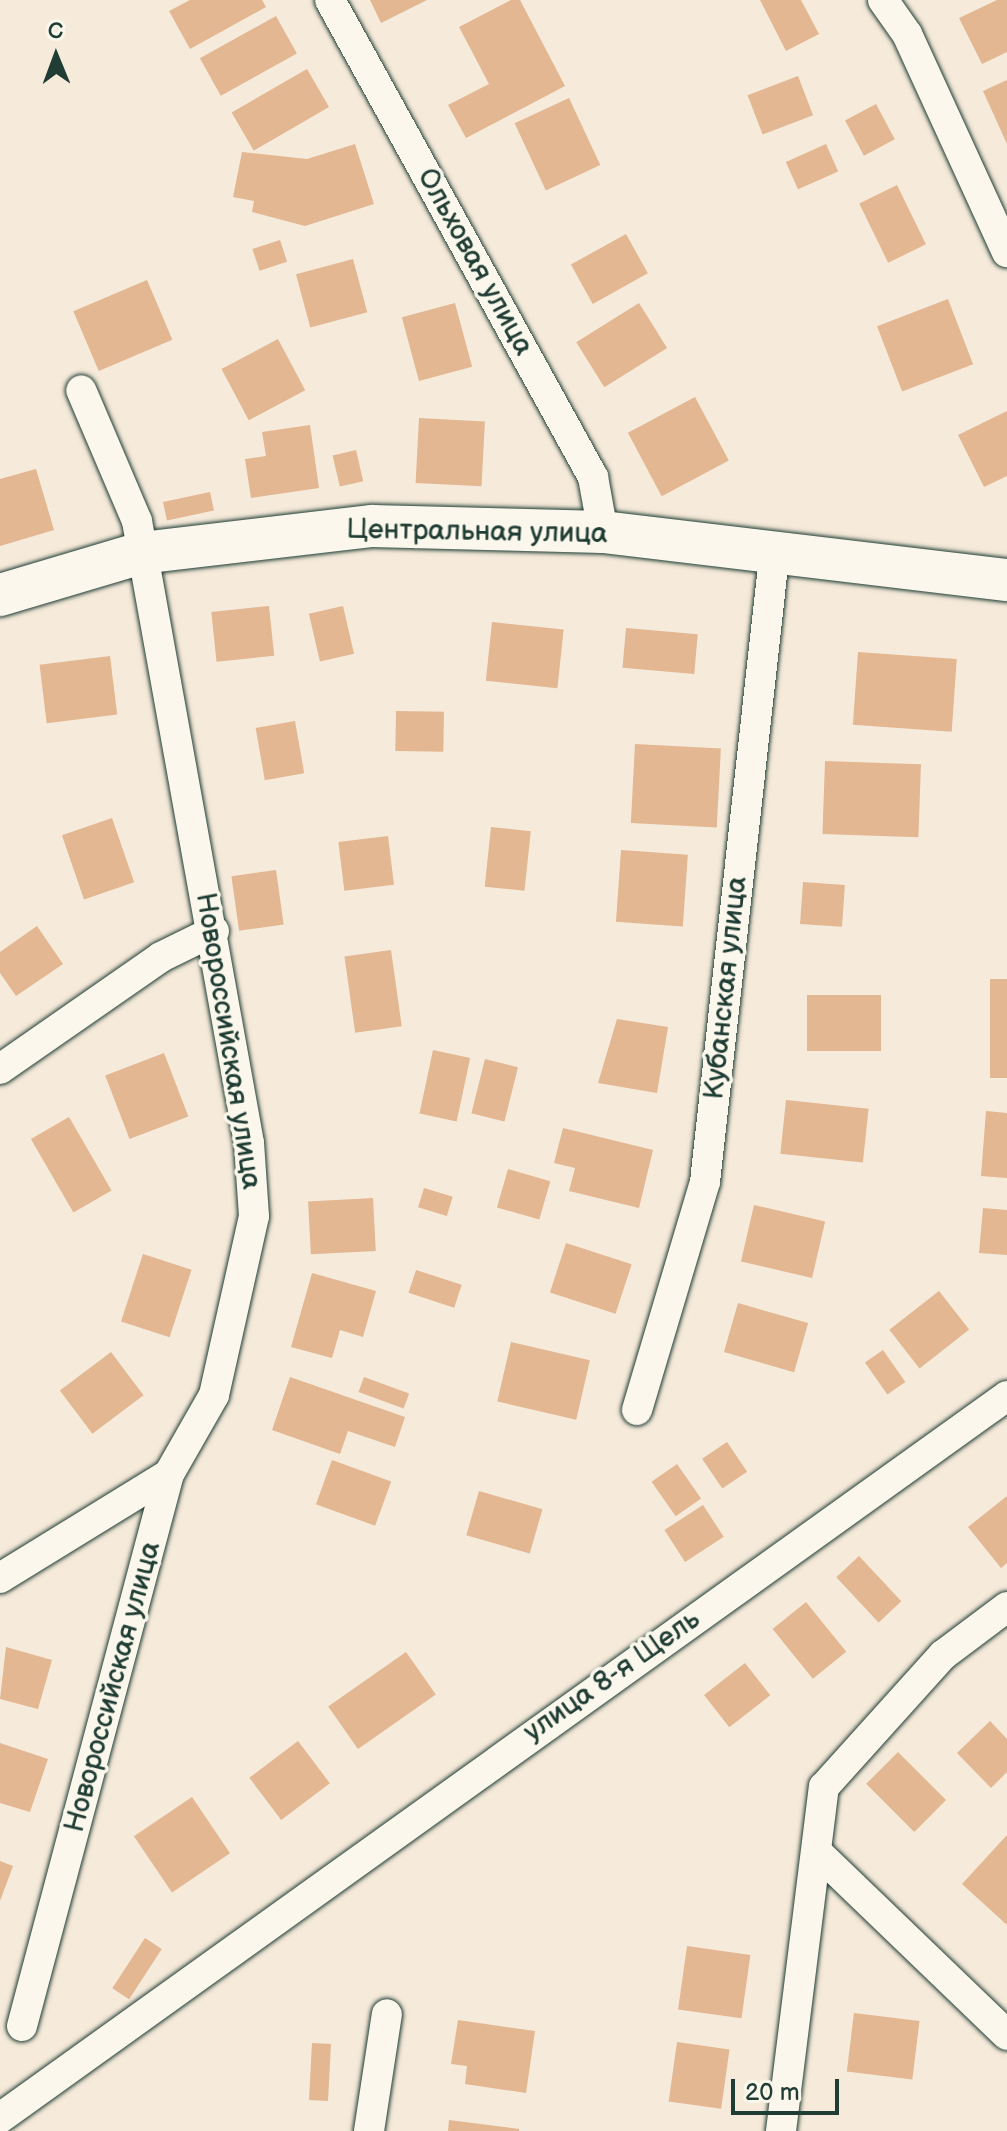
<!DOCTYPE html>
<meta charset="utf-8">
<style>
body{margin:0}
#map{position:relative;width:1007px;height:2131px;overflow:hidden;background:#f6eada;font-family:"Balsamiq Sans",sans-serif}
div>[style]{position:absolute}
.building>*{inset:0;background:#e2b792;transform-origin:0 0}
.roads{filter:drop-shadow(0 0 2px #1f3d34) drop-shadow(0 0 2px #1f3d34)}
.street>*{height:30px;margin:-15px;padding:0 15px;transform-origin:15px;border-radius:15px;background:#fbf7ec}
.secondary>*{height:42px;margin:-21px;padding:0 21px;transform-origin:21px;border-radius:21px;background:#fbf7ec}
span{translate:-50% -50%;white-space:nowrap;text-align:center;line-height:1.15;-webkit-text-stroke:7px #fbf7ec;paint-order:stroke}
.street-label{font-size:28px;color:#1f3d34}
.north{position:absolute;left:16px;top:16px;width:80px;height:80px;-webkit-text-stroke:6px #fbf7ec;paint-order:stroke;rotate:359deg;font-size:22px;font-weight:700;line-height:32px;text-align:center;color:#1f3d34}
.north::after{content:'';display:block;margin:auto;width:28px;height:36px;background:#1f3d34;clip-path:polygon(50% 0,100% 100%,50% 72%,0 100%)}
.scale{position:absolute;left:731px;top:2079px;width:108px;height:36px;box-sizing:border-box;border:4px solid #1f3d34;border-top:0;padding-left:10px;font-size:24px;line-height:28px;white-space:nowrap;color:#1f3d34;-webkit-text-stroke:6px #fbf7ec;paint-order:stroke}
</style>
<div id="map">
<div class="building">
<div style="clip-path:polygon(190px 0,262px 0,266px 7px,190px 49px,169px 11px)"></div>
<div style="clip-path:polygon(370px 0,427px 0,381px 23px)"></div>
<div style="clip-path:polygon(511px 0,520px 0,565px 86px,466px 138px,448px 105px,489px 84px,459px 27px)"></div>
<div style="clip-path:polygon(760px 0,801px 0,819px 34px,786px 51px)"></div>
<div style="clip-path:polygon(997px 0,1007px 0,1007px 52px,982px 64px,959px 18px)"></div>
<div style="left:276px;top:16px;width:43px;height:87px;rotate:61deg"></div>
<div style="left:307px;top:69px;width:44px;height:87px;rotate:60deg"></div>
<div style="left:798px;top:76px;width:42px;height:54px;rotate:69deg"></div>
<div style="clip-path:polygon(1007px 80px,1007px 144px,983px 91px)"></div>
<div style="left:569px;top:98px;width:74px;height:60px;rotate:65deg"></div>
<div style="left:876px;top:104px;width:40px;height:35px;rotate:62deg"></div>
<div style="clip-path:polygon(355px 144px,374px 204px,305px 226px,252px 212px,254px 201px,233px 197px,242px 152px,307px 159px)"></div>
<div style="left:826px;top:144px;width:30px;height:44px;rotate:66deg"></div>
<div style="left:897px;top:185px;width:66px;height:42px;rotate:64deg"></div>
<div style="left:626px;top:234px;width:45px;height:63px;rotate:61deg"></div>
<div style="left:280px;top:240px;width:23px;height:29px;rotate:72deg"></div>
<div style="left:353px;top:259px;width:55px;height:59px;rotate:75deg"></div>
<div style="left:147px;top:280px;width:65px;height:80px;rotate:67deg"></div>
<div style="left:948px;top:299px;width:70px;height:76px;rotate:69deg"></div>
<div style="left:455px;top:303px;width:66px;height:55px;rotate:75deg"></div>
<div style="left:639px;top:303px;width:53px;height:74px;rotate:58deg"></div>
<div style="left:278px;top:339px;width:58px;height:64px;rotate:62deg"></div>
<div style="left:695px;top:397px;width:72px;height:76px;rotate:62deg"></div>
<div style="clip-path:polygon(1007px 411px,1007px 476px,984px 487px,958px 435px)"></div>
<div style="left:419px;top:418px;width:66px;height:65px;rotate:3deg"></div>
<div style="clip-path:polygon(310px 425px,319px 488px,251px 498px,245px 459px,266px 456px,262px 432px)"></div>
<div style="left:356px;top:450px;width:32px;height:24px;rotate:77deg"></div>
<div style="clip-path:polygon(36px 469px,54px 530px,0 546px,0 479px)"></div>
<div style="left:210px;top:492px;width:19px;height:48px;rotate:78deg"></div>
<div style="left:269px;top:606px;width:50px;height:58px;rotate:84deg"></div>
<div style="left:343px;top:606px;width:49px;height:35px;rotate:77deg"></div>
<div style="left:492px;top:622px;width:72px;height:59px;rotate:6deg"></div>
<div style="left:626px;top:628px;width:72px;height:40px;rotate:5deg"></div>
<div style="left:858px;top:652px;width:99px;height:73px;rotate:4deg"></div>
<div style="left:110px;top:656px;width:59px;height:71px;rotate:83deg"></div>
<div style="left:396px;top:711px;width:48px;height:40px;rotate:1deg"></div>
<div style="left:295px;top:721px;width:53px;height:40px;rotate:80deg"></div>
<div style="left:635px;top:744px;width:86px;height:79px;rotate:3deg"></div>
<div style="left:825px;top:761px;width:96px;height:73px;rotate:2deg"></div>
<div style="left:112px;top:818px;width:68px;height:53px;rotate:71deg"></div>
<div style="left:491px;top:827px;width:40px;height:60px;rotate:6deg"></div>
<div style="left:388px;top:836px;width:49px;height:50px;rotate:83deg"></div>
<div style="left:621px;top:850px;width:67px;height:72px;rotate:4deg"></div>
<div style="left:276px;top:870px;width:55px;height:45px;rotate:82deg"></div>
<div style="left:803px;top:882px;width:42px;height:42px;rotate:4deg"></div>
<div style="clip-path:polygon(37px 926px,63px 964px,16px 996px,0 973px,0 952px)"></div>
<div style="left:391px;top:950px;width:77px;height:47px;rotate:82deg"></div>
<div style="left:990px;top:979px;width:17px;height:99px"></div>
<div style="left:807px;top:995px;width:74px;height:56px"></div>
<div style="clip-path:polygon(617px 1019px,668px 1027px,657px 1093px,598px 1083px)"></div>
<div style="left:433px;top:1050px;width:38px;height:65px;rotate:12deg"></div>
<div style="left:164px;top:1053px;width:68px;height:63px;rotate:69deg"></div>
<div style="left:485px;top:1059px;width:34px;height:56px;rotate:14deg"></div>
<div style="left:786px;top:1100px;width:83px;height:54px;rotate:6deg"></div>
<div style="clip-path:polygon(986px 1111px,1007px 1113px,1007px 1178px,981px 1176px)"></div>
<div style="left:69px;top:1117px;width:85px;height:44px;rotate:60deg"></div>
<div style="clip-path:polygon(563px 1128px,653px 1150px,639px 1208px,569px 1191px,575px 1168px,554px 1163px)"></div>
<div style="left:508px;top:1169px;width:44px;height:40px;rotate:16deg"></div>
<div style="left:424px;top:1188px;width:30px;height:20px;rotate:17deg"></div>
<div style="left:373px;top:1198px;width:53px;height:65px;rotate:87deg"></div>
<div style="left:754px;top:1205px;width:73px;height:58px;rotate:13deg"></div>
<div style="clip-path:polygon(983px 1208px,1007px 1210px,1007px 1255px,979px 1253px)"></div>
<div style="left:566px;top:1243px;width:69px;height:52px;rotate:18deg"></div>
<div style="left:143px;top:1254px;width:51px;height:71px;rotate:18deg"></div>
<div style="left:416px;top:1270px;width:48px;height:24px;rotate:18deg"></div>
<div style="clip-path:polygon(312px 1273px,376px 1291px,363px 1337px,340px 1330px,332px 1358px,291px 1347px)"></div>
<div style="left:939px;top:1291px;width:49px;height:63px;rotate:52deg"></div>
<div style="left:738px;top:1303px;width:73px;height:51px;rotate:16deg"></div>
<div style="left:511px;top:1342px;width:81px;height:61px;rotate:13deg"></div>
<div style="left:883px;top:1350px;width:39px;height:22px;rotate:55deg"></div>
<div style="left:111px;top:1352px;width:54px;height:64px;rotate:53deg"></div>
<div style="clip-path:polygon(290px 1377px,405px 1417px,395px 1447px,348px 1431px,340px 1454px,272px 1430px)"></div>
<div style="left:364px;top:1377px;width:48px;height:16px;rotate:20deg"></div>
<div style="left:727px;top:1442px;width:36px;height:30px;rotate:56deg"></div>
<div style="left:332px;top:1460px;width:63px;height:47px;rotate:20deg"></div>
<div style="left:677px;top:1464px;width:42px;height:31px;rotate:55deg"></div>
<div style="left:479px;top:1491px;width:66px;height:46px;rotate:16deg"></div>
<div style="clip-path:polygon(1007px 1496px,1007px 1563px,1001px 1568px,968px 1527px)"></div>
<div style="left:703px;top:1505px;width:38px;height:46px;rotate:57deg"></div>
<div style="left:859px;top:1556px;width:62px;height:31px;rotate:47deg"></div>
<div style="left:806px;top:1602px;width:64px;height:43px;rotate:51deg"></div>
<div style="clip-path:polygon(6px 1647px,52px 1660px,38px 1709px,0 1699px)"></div>
<div style="left:406px;top:1652px;width:52px;height:95px;rotate:55deg"></div>
<div style="left:745px;top:1663px;width:41px;height:52px;rotate:52deg"></div>
<div style="clip-path:polygon(990px 1721px,1007px 1739px,1007px 1772px,991px 1788px,957px 1753px)"></div>
<div style="left:298px;top:1741px;width:53px;height:61px;rotate:53deg"></div>
<div style="clip-path:polygon(0 1743px,48px 1759px,30px 1812px,0 1803px)"></div>
<div style="left:898px;top:1752px;width:68px;height:45px;rotate:45deg"></div>
<div style="left:192px;top:1797px;width:68px;height:70px;rotate:56deg"></div>
<div style="clip-path:polygon(1007px 1835px,1007px 1925px,962px 1884px)"></div>
<div style="clip-path:polygon(0 1861px,13px 1866px,0 1901px)"></div>
<div style="left:145px;top:1938px;width:20px;height:60px;rotate:33deg"></div>
<div style="left:687px;top:1946px;width:64px;height:64px;rotate:8deg"></div>
<div style="left:854px;top:2013px;width:66px;height:59px;rotate:7deg"></div>
<div style="clip-path:polygon(458px 2020px,535px 2031px,526px 2093px,465px 2084px,467px 2066px,451px 2064px)"></div>
<div style="left:677px;top:2042px;width:53px;height:60px;rotate:8deg"></div>
<div style="left:312px;top:2043px;width:19px;height:57px;rotate:3deg"></div>
<div style="clip-path:polygon(449px 2120px,519px 2129px,519px 2131px,448px 2131px)"></div>
</div>
<div class="roads">
<div class="street">
<div style="left:330px;top:0;width:545px;rotate:61.13deg"></div>
<div style="left:593px;top:477px;width:56px;rotate:79.7deg"></div>
<div style="left:883px;top:0;width:42px;rotate:54.8deg"></div>
<div style="left:907px;top:34px;width:240px;rotate:65.4deg"></div>
<div style="left:0;top:1069px;width:196px;rotate:-34.8deg"></div>
<div style="left:161px;top:957px;width:59px;rotate:-26.1deg"></div>
<div style="left:637px;top:1410px;width:238px;rotate:-73.4deg"></div>
<div style="left:705px;top:1182px;width:629px;rotate:-83.7deg"></div>
<div style="left:0;top:1578px;width:198px;rotate:-31.6deg"></div>
<div style="left:819px;top:1854px;width:261px;rotate:43.9deg"></div>
<div style="left:22px;top:2026px;width:571px;rotate:-75.09deg"></div>
<div style="left:169px;top:1474px;width:91px;rotate:-60.3deg"></div>
<div style="left:214px;top:1395px;width:183px;rotate:-77.4deg"></div>
<div style="left:254px;top:1216px;width:73px;rotate:-93.9deg"></div>
<div style="left:249px;top:1143px;width:632px;rotate:-100.21deg"></div>
<div style="left:137px;top:521px;width:142px;rotate:-113.1deg"></div>
<div style="left:0;top:2118px;width:1239px;rotate:-35.64deg"></div>
<div style="left:369px;top:2131px;width:118px;rotate:-81.3deg"></div>
<div style="left:781px;top:2131px;width:347px;rotate:-82.9deg"></div>
<div style="left:824px;top:1787px;width:178px;rotate:-48deg"></div>
<div style="left:943px;top:1655px;width:80px;rotate:-36.9deg"></div>
</div>
<div class="secondary">
<div style="left:0;top:595px;width:147px;rotate:-16.6deg"></div>
<div style="left:141px;top:553px;width:233px;rotate:-6.7deg"></div>
<div style="left:372px;top:526px;width:231px;rotate:1.5deg"></div>
<div style="left:603px;top:532px;width:407px;rotate:6.8deg"></div>
</div>
</div>
<div class="street-label">
<span style="left:475px;top:262px;rotate:61deg">Ольховая улица</span>
<span style="left:477px;top:532px;rotate:1deg">Центральная улица</span>
<span style="left:726px;top:988px;rotate:-84deg">Кубанская улица</span>
<span style="left:228px;top:1041px;rotate:81deg">Новороссийская улица</span>
<span style="left:612px;top:1676px;rotate:-35deg">улица 8-я Щель</span>
<span style="left:113px;top:1687px;rotate:-75deg">Новороссийская улица</span>
</div>
<div class="north">С</div>
<div class="scale">20 m</div>
</div>
